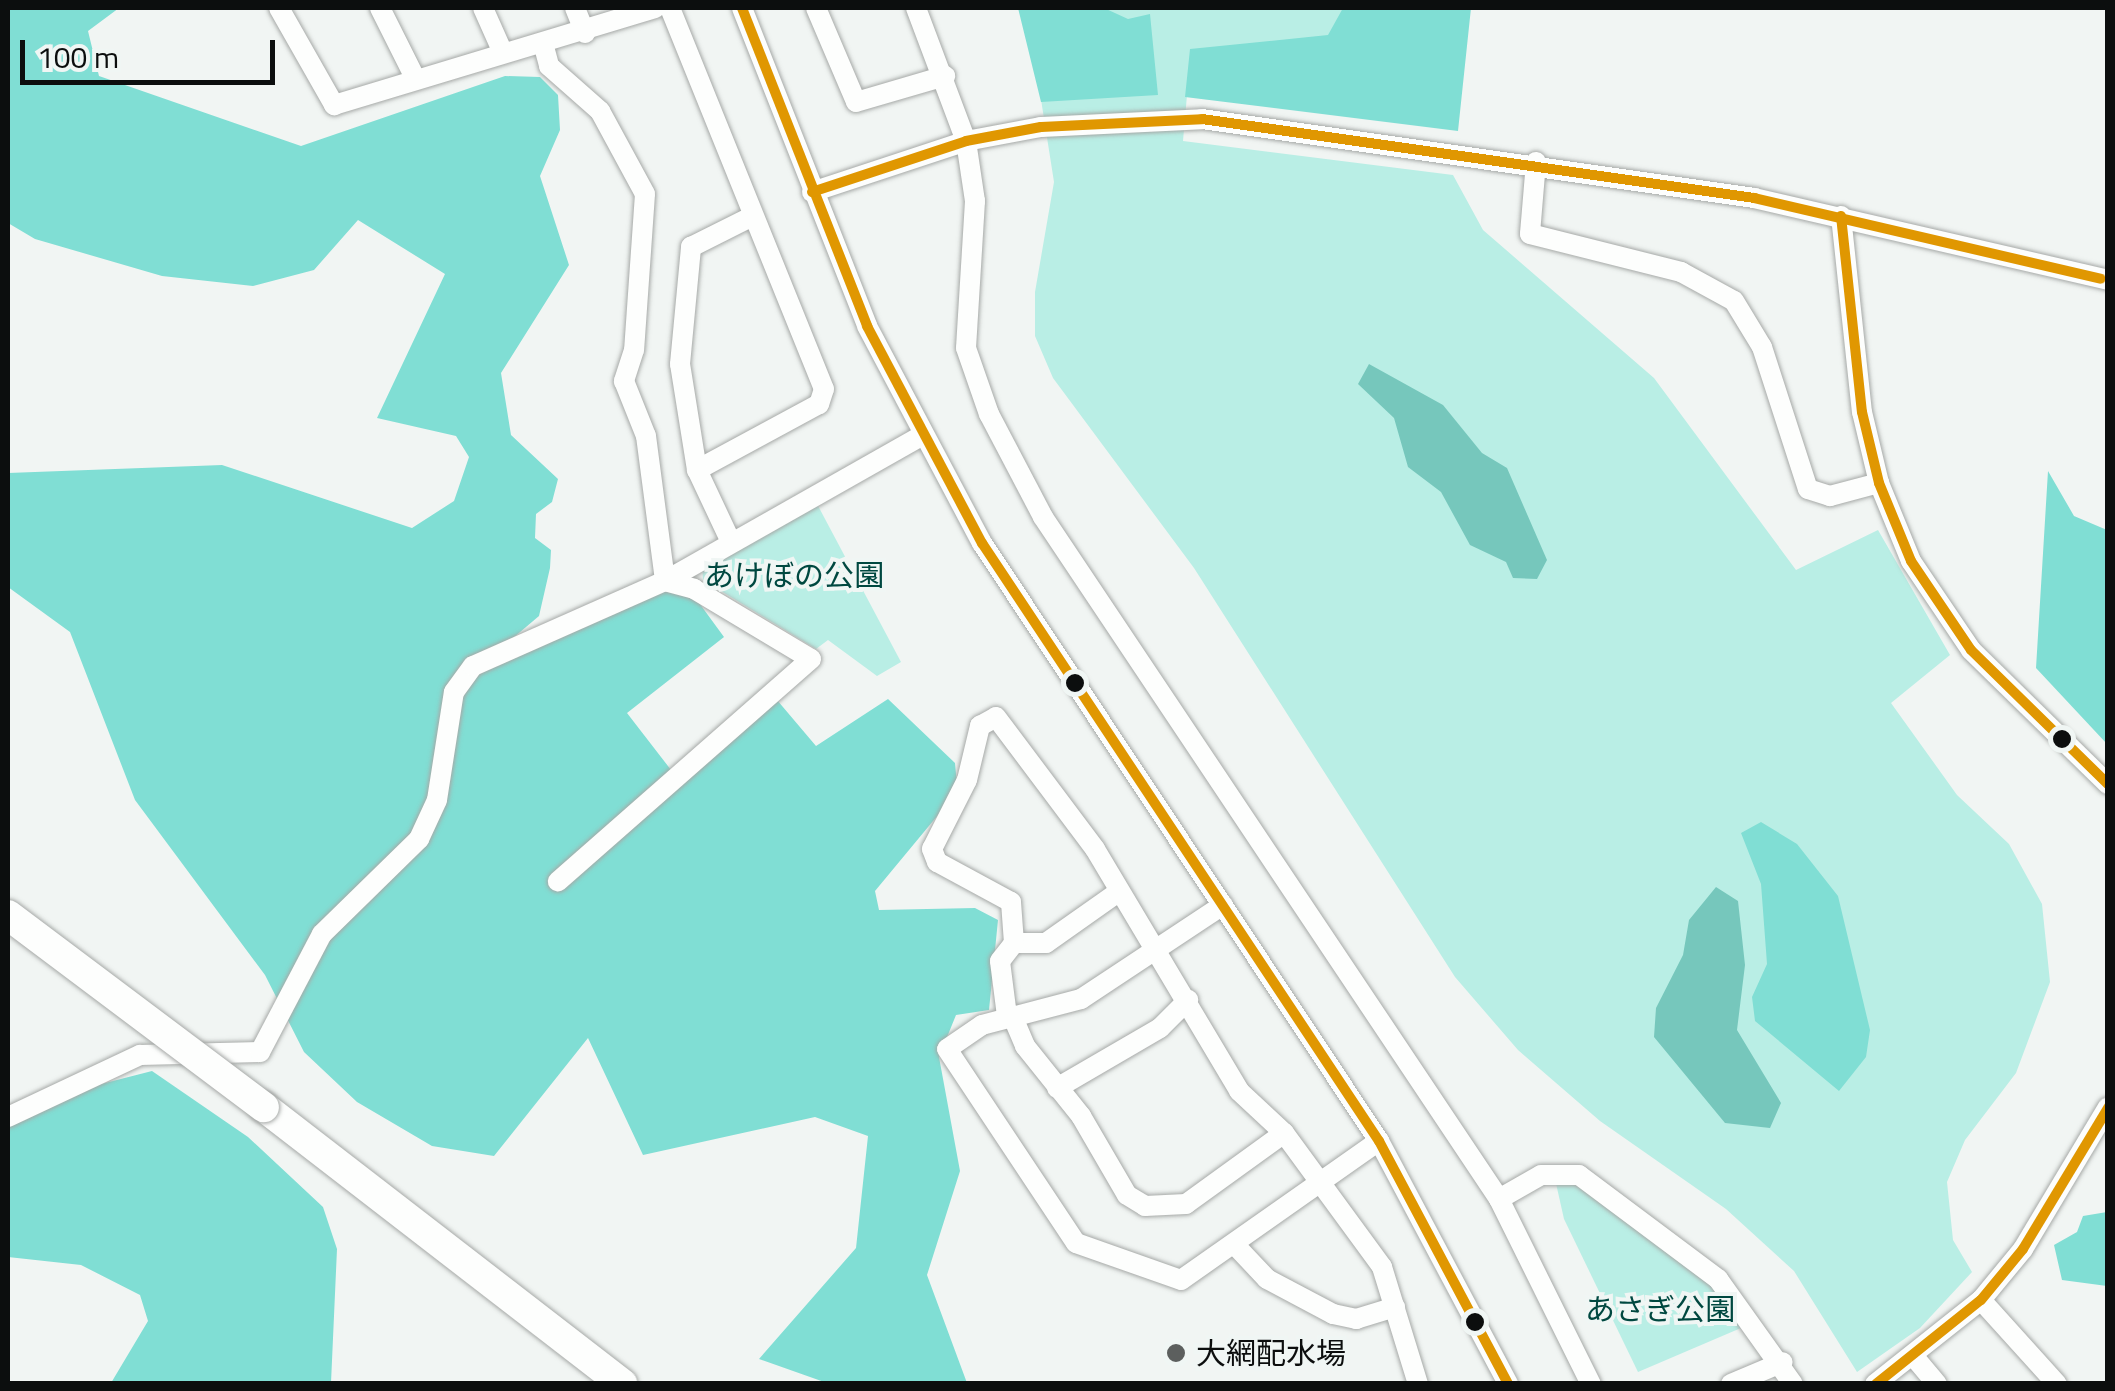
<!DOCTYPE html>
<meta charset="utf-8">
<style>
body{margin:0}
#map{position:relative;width:2115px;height:1391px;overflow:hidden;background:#f1f5f3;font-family:"Titillium Web","Noto Sans JP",sans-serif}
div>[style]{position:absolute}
.green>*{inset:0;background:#b9eee5}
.forest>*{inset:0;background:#80ded4}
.water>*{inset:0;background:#76c7bc}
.roads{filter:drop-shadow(0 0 2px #a6a9a7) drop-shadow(0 0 2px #a6a9a7)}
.minor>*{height:20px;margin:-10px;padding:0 10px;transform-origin:10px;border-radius:10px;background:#fdfefd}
.highway>*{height:30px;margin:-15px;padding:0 15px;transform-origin:15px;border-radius:15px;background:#fdfefd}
.bridges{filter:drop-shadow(0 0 2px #a6a9a7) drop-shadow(0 0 2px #a6a9a7)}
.highway-bridge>*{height:30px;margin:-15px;padding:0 15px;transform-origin:15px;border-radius:15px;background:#fdfefd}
.bus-1>*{height:10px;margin:-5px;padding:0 5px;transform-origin:5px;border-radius:5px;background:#e09701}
.dots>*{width:28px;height:28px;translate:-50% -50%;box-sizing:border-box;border:5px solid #f0f6f4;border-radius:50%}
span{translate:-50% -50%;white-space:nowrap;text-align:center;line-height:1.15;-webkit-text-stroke:8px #f0f6f4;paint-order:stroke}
.park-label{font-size:30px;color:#004840}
.poi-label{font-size:30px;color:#0c0e0e}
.left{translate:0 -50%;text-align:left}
.frame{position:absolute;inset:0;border:10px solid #0c0e0e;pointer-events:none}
.scale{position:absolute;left:20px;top:40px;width:255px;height:45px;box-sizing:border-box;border:5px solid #0c0e0e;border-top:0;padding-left:12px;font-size:30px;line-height:35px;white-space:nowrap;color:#0c0e0e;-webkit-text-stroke:8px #f0f6f4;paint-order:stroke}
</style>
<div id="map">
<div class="green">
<div style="clip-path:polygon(1018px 8px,1392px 8px,1388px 75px,1191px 49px,1183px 141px,1453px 175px,1483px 230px,1654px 378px,1796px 570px,1878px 530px,1950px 655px,1891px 703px,1957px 795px,2009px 844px,2042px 904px,2050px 982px,2016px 1073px,1965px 1140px,1947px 1182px,1953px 1240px,1972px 1272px,1920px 1328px,1857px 1372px,1794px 1271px,1726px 1209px,1600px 1121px,1518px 1050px,1455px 977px,1194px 568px,1053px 378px,1035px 336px,1035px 292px,1054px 182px,1031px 36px)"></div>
<div style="clip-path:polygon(816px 502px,901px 662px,877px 676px,828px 640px,816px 649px,703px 580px,702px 564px)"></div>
<div style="clip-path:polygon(1555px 1179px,1583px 1188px,1709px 1284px,1748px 1325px,1638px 1372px,1564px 1219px)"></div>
</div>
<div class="forest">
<div style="clip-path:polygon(8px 8px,119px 8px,88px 31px,99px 76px,301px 146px,505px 76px,540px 77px,558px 95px,560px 130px,540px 176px,569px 265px,501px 373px,511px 435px,558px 479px,552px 502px,536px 514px,535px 538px,551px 550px,550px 568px,539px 616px,493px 655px,655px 590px,694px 596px,724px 637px,627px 713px,678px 779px,777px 700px,816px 746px,888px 699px,955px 763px,957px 785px,943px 809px,875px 891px,879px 910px,975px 908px,998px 920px,989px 1010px,956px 1015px,939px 1057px,960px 1171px,927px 1275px,967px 1383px,827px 1383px,759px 1359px,856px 1248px,868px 1136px,815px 1117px,643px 1155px,588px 1038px,494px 1156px,432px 1146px,357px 1102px,304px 1052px,265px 975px,135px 800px,70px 632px,8px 587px,8px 473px,222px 465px,412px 528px,454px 501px,469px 457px,456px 436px,377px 418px,445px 274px,358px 220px,314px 270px,253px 286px,162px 276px,35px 239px,8px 223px)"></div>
<div style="clip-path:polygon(1018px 8px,1104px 8px,1128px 19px,1150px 14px,1158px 95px,1041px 102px)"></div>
<div style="clip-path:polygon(1343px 8px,1471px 8px,1458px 131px,1185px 97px,1190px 49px,1328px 35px)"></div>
<div style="clip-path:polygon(2048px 471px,2074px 516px,2107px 530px,2107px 744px,2036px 668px)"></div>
<div style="clip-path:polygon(1761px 822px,1797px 844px,1838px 896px,1870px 1030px,1866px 1057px,1839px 1091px,1755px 1021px,1752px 997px,1767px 964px,1761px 884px,1741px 833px)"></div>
<div style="clip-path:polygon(152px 1071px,248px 1137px,323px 1207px,337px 1249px,331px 1383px,111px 1383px,148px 1321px,140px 1295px,81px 1265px,8px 1257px,8px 1121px,27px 1103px)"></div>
<div style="clip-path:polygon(2107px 1212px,2107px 1286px,2062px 1280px,2054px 1245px,2077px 1232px,2083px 1216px)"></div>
</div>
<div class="water">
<div style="clip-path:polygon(1369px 364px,1443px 405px,1482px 453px,1507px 468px,1547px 560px,1537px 579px,1513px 578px,1506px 562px,1470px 545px,1441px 492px,1408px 467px,1394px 418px,1358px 384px)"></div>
<div style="clip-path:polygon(1716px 887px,1738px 901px,1745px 965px,1737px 1030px,1781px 1103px,1770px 1128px,1725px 1123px,1654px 1037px,1656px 1008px,1683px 955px,1689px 920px)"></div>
</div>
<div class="roads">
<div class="minor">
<div style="left:279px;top:8px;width:112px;rotate:60.4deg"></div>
<div style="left:334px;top:105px;width:335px;rotate:-16.8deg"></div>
<div style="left:380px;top:8px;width:80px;rotate:63.4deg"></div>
<div style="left:483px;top:8px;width:49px;rotate:66deg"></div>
<div style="left:575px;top:8px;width:27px;rotate:68deg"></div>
<div style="left:670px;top:8px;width:411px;rotate:68deg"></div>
<div style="left:824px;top:389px;width:16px;rotate:108deg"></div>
<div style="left:819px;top:404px;width:139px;rotate:151.6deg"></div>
<div style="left:742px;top:8px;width:342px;rotate:68.5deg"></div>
<div style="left:867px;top:326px;width:246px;rotate:62.1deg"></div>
<div style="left:982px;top:543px;width:718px;rotate:56.42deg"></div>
<div style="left:1379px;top:1141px;width:275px;rotate:62deg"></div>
<div style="left:816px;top:8px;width:102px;rotate:66.9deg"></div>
<div style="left:856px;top:102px;width:93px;rotate:-16.3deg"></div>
<div style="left:916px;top:8px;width:142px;rotate:69.4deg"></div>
<div style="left:966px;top:141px;width:61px;rotate:81.5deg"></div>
<div style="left:975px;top:201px;width:147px;rotate:93.5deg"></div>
<div style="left:966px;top:348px;width:70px;rotate:70.8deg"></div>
<div style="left:989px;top:414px;width:116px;rotate:62.3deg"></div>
<div style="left:1043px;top:517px;width:820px;rotate:56.23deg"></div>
<div style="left:1499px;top:1199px;width:207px;rotate:63.6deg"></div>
<div style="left:543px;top:43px;width:24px;rotate:75deg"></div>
<div style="left:549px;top:66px;width:68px;rotate:41.4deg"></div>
<div style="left:600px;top:111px;width:94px;rotate:61.5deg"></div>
<div style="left:645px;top:194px;width:156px;rotate:94deg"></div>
<div style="left:634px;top:350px;width:33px;rotate:108deg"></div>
<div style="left:624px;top:381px;width:59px;rotate:68.2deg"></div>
<div style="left:646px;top:436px;width:146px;rotate:82.5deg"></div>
<div style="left:665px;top:581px;width:30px;rotate:15deg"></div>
<div style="left:694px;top:589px;width:136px;rotate:30.9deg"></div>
<div style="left:811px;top:659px;width:337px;rotate:138.7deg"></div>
<div style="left:1536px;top:162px;width:72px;rotate:94.8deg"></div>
<div style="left:1530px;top:234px;width:156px;rotate:14.1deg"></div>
<div style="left:1681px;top:272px;width:60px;rotate:28.7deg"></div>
<div style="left:1734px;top:301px;width:54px;rotate:58.7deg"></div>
<div style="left:1762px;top:347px;width:149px;rotate:72.1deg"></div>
<div style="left:1808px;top:489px;width:23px;rotate:18deg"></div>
<div style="left:1830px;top:496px;width:51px;rotate:-14.9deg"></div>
<div style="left:812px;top:192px;width:162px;rotate:-18.3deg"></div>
<div style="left:966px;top:141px;width:76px;rotate:-10.6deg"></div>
<div style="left:1041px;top:127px;width:161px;rotate:-2.8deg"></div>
<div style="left:1202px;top:119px;width:558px;rotate:8.14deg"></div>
<div style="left:1754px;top:198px;width:363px;rotate:13deg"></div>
<div style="left:1841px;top:216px;width:197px;rotate:83.9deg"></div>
<div style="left:1862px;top:412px;width:73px;rotate:76.5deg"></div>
<div style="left:1879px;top:483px;width:84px;rotate:67.7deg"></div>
<div style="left:1911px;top:561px;width:107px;rotate:56deg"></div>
<div style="left:1971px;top:650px;width:192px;rotate:44.4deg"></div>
<div style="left:730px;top:540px;width:77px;rotate:-115.2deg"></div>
<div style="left:697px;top:470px;width:107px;rotate:-99.1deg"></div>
<div style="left:680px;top:364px;width:118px;rotate:-84.6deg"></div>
<div style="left:691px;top:247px;width:65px;rotate:-26.6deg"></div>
<div style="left:1223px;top:905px;width:170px;rotate:146.5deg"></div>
<div style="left:1081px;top:999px;width:102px;rotate:165.3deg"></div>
<div style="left:982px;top:1025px;width:42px;rotate:145.6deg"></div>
<div style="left:947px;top:1049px;width:233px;rotate:56.4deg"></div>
<div style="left:1076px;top:1243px;width:111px;rotate:19.4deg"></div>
<div style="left:1181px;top:1280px;width:242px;rotate:-35.1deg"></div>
<div style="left:1014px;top:943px;width:32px"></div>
<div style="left:1046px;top:943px;width:87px;rotate:-35.2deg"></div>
<div style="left:1012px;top:1015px;width:34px;rotate:67deg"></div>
<div style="left:1025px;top:1046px;width:90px;rotate:51.3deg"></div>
<div style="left:1081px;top:1116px;width:91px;rotate:59.8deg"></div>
<div style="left:1127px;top:1195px;width:21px;rotate:31deg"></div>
<div style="left:1145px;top:1206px;width:41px;rotate:-2.8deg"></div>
<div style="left:1186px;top:1204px;width:121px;rotate:-35.9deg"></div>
<div style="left:1007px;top:1016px;width:55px;rotate:-97.3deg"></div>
<div style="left:1000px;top:961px;width:23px;rotate:-52deg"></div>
<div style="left:1014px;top:943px;width:41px;rotate:-94.2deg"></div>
<div style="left:1011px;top:902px;width:84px;rotate:-151.6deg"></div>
<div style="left:937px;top:862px;width:14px;rotate:-111deg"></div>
<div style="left:932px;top:849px;width:77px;rotate:-63.1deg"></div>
<div style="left:967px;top:780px;width:56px;rotate:-76.5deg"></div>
<div style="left:980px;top:726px;width:18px;rotate:-29deg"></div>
<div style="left:996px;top:717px;width:165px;rotate:53.1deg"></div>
<div style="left:1095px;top:849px;width:282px;rotate:59.2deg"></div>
<div style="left:1239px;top:1091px;width:62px;rotate:43deg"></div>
<div style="left:1284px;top:1133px;width:166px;rotate:53.8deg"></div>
<div style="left:1382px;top:1267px;width:122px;rotate:72.9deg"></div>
<div style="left:1057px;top:1088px;width:119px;rotate:-30.2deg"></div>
<div style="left:1160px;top:1028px;width:40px;rotate:-45deg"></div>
<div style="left:8px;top:1117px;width:146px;rotate:-25.2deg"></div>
<div style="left:140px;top:1055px;width:120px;rotate:-1.4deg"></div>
<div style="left:260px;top:1052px;width:133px;rotate:-62.3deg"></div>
<div style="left:322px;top:934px;width:136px;rotate:-44.4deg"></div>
<div style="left:419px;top:839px;width:43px;rotate:-65.2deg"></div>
<div style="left:437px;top:800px;width:109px;rotate:-81.1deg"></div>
<div style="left:454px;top:692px;width:32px;rotate:-54deg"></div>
<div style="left:473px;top:666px;width:210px;rotate:-23.9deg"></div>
<div style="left:665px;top:581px;width:296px;rotate:-29.5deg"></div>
<div style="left:1499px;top:1199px;width:48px;rotate:-29.7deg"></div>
<div style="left:1541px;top:1175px;width:38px"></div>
<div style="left:1579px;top:1175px;width:174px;rotate:36.8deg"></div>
<div style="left:1718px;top:1279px;width:129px;rotate:54.5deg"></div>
<div style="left:1234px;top:1244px;width:48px;rotate:46.7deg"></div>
<div style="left:1267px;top:1279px;width:75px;rotate:27.9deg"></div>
<div style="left:1333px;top:1314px;width:24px;rotate:12deg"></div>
<div style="left:1356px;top:1319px;width:41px;rotate:-17.1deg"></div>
<div style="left:1981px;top:1300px;width:113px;rotate:47.9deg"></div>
<div style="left:1915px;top:1358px;width:34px;rotate:50deg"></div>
<div style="left:1731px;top:1384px;width:56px;rotate:-22.9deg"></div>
<div style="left:1875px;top:1384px;width:135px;rotate:-38.4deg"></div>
<div style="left:1981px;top:1300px;width:66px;rotate:-50.5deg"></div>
<div style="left:2023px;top:1249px;width:165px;rotate:-59.1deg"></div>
</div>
<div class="highway">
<div style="left:264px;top:1107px;width:453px;rotate:37.7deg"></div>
</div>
</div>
<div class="bridges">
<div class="highway-bridge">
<div style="left:8px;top:915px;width:320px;rotate:36.9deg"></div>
</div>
</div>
<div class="bus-1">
<div style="left:742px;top:8px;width:342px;rotate:68.5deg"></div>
<div style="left:867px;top:326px;width:246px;rotate:62.1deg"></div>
<div style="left:982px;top:543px;width:718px;rotate:56.42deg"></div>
<div style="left:1379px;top:1141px;width:275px;rotate:62deg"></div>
<div style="left:812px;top:192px;width:162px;rotate:-18.3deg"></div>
<div style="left:966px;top:141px;width:76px;rotate:-10.6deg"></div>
<div style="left:1041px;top:127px;width:161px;rotate:-2.8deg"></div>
<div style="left:1202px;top:119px;width:558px;rotate:8.14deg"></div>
<div style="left:1754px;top:198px;width:356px;rotate:13.1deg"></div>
<div style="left:1841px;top:216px;width:197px;rotate:83.9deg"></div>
<div style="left:1862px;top:412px;width:73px;rotate:76.5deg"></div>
<div style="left:1879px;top:483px;width:84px;rotate:67.7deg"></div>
<div style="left:1911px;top:561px;width:107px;rotate:56deg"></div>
<div style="left:1971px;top:650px;width:192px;rotate:44.4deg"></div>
<div style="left:1876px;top:1384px;width:134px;rotate:-38.7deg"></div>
<div style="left:1981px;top:1300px;width:66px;rotate:-50.5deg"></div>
<div style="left:2023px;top:1249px;width:165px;rotate:-58.9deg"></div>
</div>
<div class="dots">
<div style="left:1075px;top:683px;background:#0c0e0e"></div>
<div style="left:2062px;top:739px;background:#0c0e0e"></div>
<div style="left:1475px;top:1322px;background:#0c0e0e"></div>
<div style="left:1176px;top:1353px;background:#5c5f5e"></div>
</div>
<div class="park-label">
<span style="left:794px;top:575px">あけぼの公園</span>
<span style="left:1660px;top:1309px">あさぎ公園</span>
</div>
<div class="poi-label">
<span class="left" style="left:1196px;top:1353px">大網配水場</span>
</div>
<div class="frame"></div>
<div class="scale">100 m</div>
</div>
